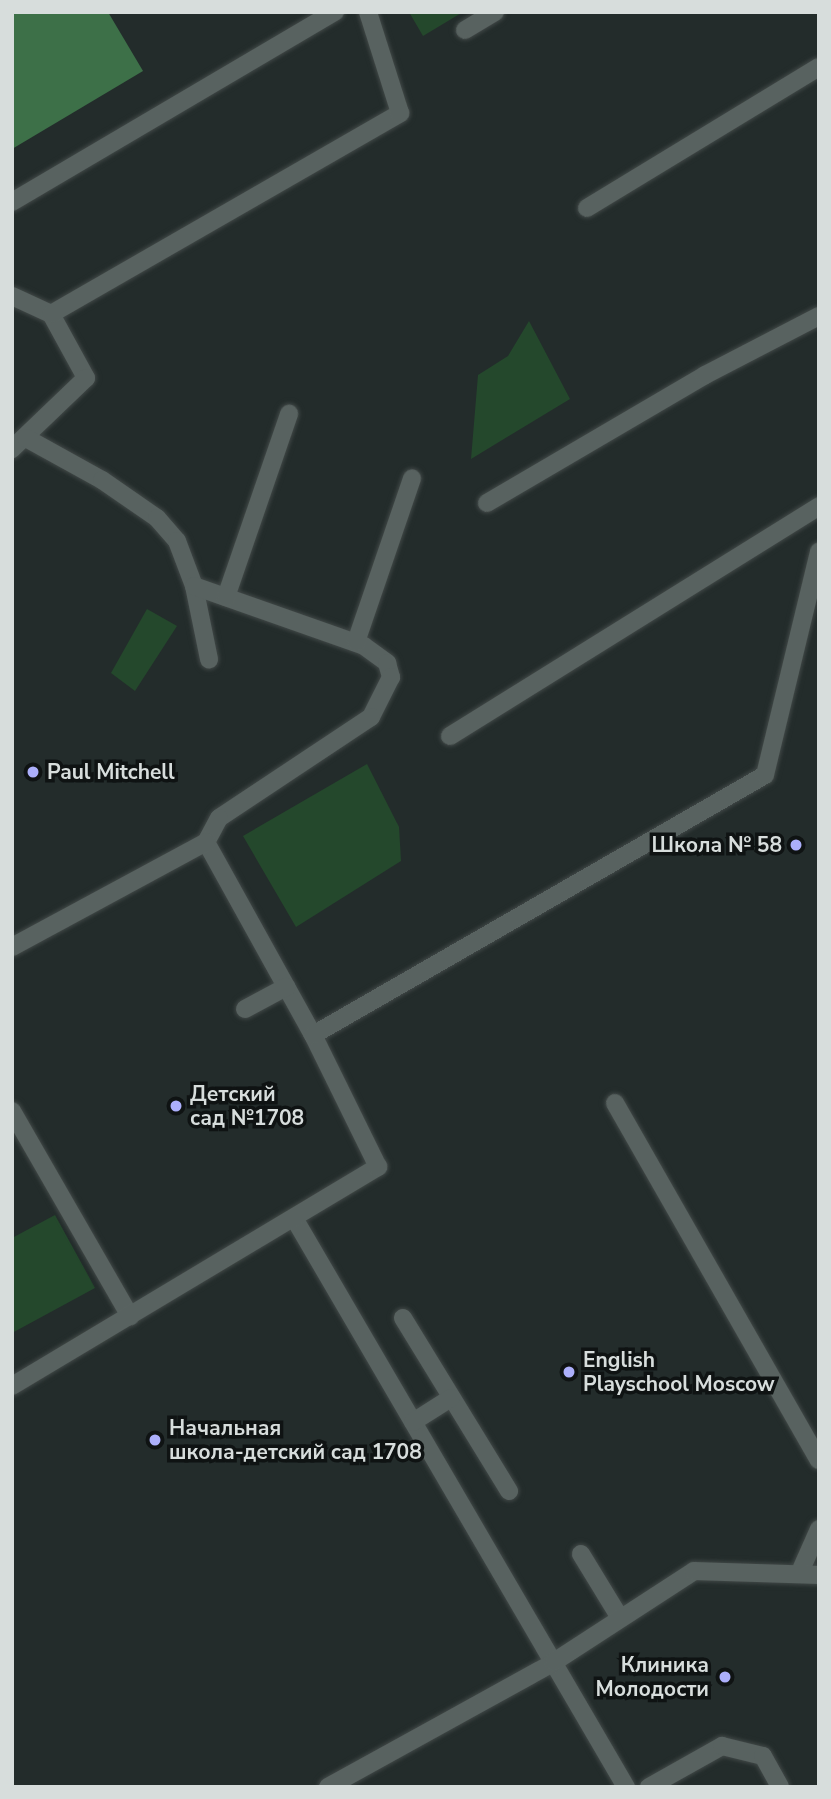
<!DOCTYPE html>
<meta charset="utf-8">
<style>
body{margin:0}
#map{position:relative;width:831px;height:1799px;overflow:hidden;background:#232c2b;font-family:"Nunito Sans",sans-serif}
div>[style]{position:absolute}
.green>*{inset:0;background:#24482c}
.forest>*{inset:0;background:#3d7048}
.roads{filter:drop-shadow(0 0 2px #414847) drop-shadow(0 0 2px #414847)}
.lane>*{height:18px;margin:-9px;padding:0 9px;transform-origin:9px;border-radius:9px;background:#586260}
.dots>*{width:19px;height:19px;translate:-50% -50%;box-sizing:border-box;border:4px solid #0f1313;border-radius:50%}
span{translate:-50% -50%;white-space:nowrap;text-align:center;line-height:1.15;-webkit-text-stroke:7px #0f1313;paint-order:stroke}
.poi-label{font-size:21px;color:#d7dddc;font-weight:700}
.left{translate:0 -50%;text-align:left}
.right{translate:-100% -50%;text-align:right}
.frame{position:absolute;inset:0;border:14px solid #d7dddc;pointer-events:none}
</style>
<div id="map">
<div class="green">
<div style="clip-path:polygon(409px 12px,463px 12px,423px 36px)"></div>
<div style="clip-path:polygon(529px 321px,570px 399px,471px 459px,478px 375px,508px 356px)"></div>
<div style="clip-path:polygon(147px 609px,177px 626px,135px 691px,111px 673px)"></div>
<div style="clip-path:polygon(367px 764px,399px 827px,401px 861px,296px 927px,243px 836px)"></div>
<div style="clip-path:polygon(55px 1215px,95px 1288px,12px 1333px,12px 1238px)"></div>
</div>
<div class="forest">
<div style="clip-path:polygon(12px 12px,108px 12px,143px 71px,12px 149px)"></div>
</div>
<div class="roads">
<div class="lane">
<div style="left:465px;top:30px;width:35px;rotate:-31deg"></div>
<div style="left:12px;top:202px;width:375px;rotate:-30.5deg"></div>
<div style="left:587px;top:208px;width:271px;rotate:-31.3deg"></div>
<div style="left:12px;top:296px;width:43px;rotate:24.8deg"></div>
<div style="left:51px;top:314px;width:73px;rotate:61.3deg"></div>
<div style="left:86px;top:378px;width:103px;rotate:136.2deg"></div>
<div style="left:51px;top:314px;width:403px;rotate:-29.9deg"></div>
<div style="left:400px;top:113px;width:106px;rotate:-107.6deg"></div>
<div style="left:26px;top:438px;width:87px;rotate:28.9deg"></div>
<div style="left:102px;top:480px;width:67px;rotate:34.6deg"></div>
<div style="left:157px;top:518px;width:30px;rotate:49deg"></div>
<div style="left:177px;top:541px;width:48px;rotate:69.3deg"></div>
<div style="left:194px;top:586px;width:75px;rotate:78.4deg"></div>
<div style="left:487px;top:503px;width:253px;rotate:-30.4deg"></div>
<div style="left:705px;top:375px;width:128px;rotate:-27.4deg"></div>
<div style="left:194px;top:586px;width:180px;rotate:19.4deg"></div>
<div style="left:364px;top:646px;width:29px;rotate:36deg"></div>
<div style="left:387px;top:663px;width:15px;rotate:74deg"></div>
<div style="left:391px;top:677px;width:45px;rotate:116.6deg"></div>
<div style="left:371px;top:717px;width:182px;rotate:146.4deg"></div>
<div style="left:219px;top:818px;width:27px;rotate:118deg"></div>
<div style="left:206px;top:842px;width:221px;rotate:61deg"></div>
<div style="left:226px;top:597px;width:194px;rotate:-71deg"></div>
<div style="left:356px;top:642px;width:173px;rotate:-71.1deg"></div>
<div style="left:450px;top:736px;width:435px;rotate:-31.9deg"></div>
<div style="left:12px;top:947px;width:221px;rotate:-28.4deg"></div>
<div style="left:245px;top:1009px;width:47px;rotate:-28.2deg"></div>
<div style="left:615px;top:1103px;width:411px;rotate:60.3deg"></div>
<div style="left:12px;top:1111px;width:237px;rotate:60.1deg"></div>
<div style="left:294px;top:1218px;width:659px;rotate:59.74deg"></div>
<div style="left:403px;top:1318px;width:203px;rotate:58.5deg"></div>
<div style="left:12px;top:1386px;width:427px;rotate:-30.9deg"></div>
<div style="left:378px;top:1167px;width:147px;rotate:-116.2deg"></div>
<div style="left:313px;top:1035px;width:521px;rotate:-29.91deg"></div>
<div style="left:765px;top:775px;width:230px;rotate:-76.4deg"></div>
<div style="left:413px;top:1422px;width:45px;rotate:-32.3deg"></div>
<div style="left:581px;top:1554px;width:75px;rotate:58.6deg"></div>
<div style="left:800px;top:1572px;width:47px;rotate:-66.2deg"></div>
<div style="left:328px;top:1787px;width:258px;rotate:-28.9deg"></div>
<div style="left:554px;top:1662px;width:167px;rotate:-33deg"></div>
<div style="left:694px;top:1571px;width:125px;rotate:1.8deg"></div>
<div style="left:649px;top:1787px;width:84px;rotate:-29.3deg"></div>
<div style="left:722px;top:1746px;width:42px;rotate:13.7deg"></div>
<div style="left:763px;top:1756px;width:35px;rotate:61deg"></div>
</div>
</div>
<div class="dots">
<div style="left:33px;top:772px;background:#acaffb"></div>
<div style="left:796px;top:845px;background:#acaffb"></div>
<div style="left:176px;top:1106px;background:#acaffb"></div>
<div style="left:569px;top:1372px;background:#acaffb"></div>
<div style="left:155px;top:1440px;background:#acaffb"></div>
<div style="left:725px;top:1677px;background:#acaffb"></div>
</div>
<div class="poi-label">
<span class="left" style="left:47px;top:772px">Paul Mitchell</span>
<span class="right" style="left:782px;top:845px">Школа № 58</span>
<span class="left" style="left:190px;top:1106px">Детский<br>сад №1708</span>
<span class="left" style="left:583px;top:1372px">English<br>Playschool Moscow</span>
<span class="left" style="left:169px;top:1440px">Начальная<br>школа-детский сад 1708</span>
<span class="right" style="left:709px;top:1677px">Клиника<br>Молодости</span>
</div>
<div class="frame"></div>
</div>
